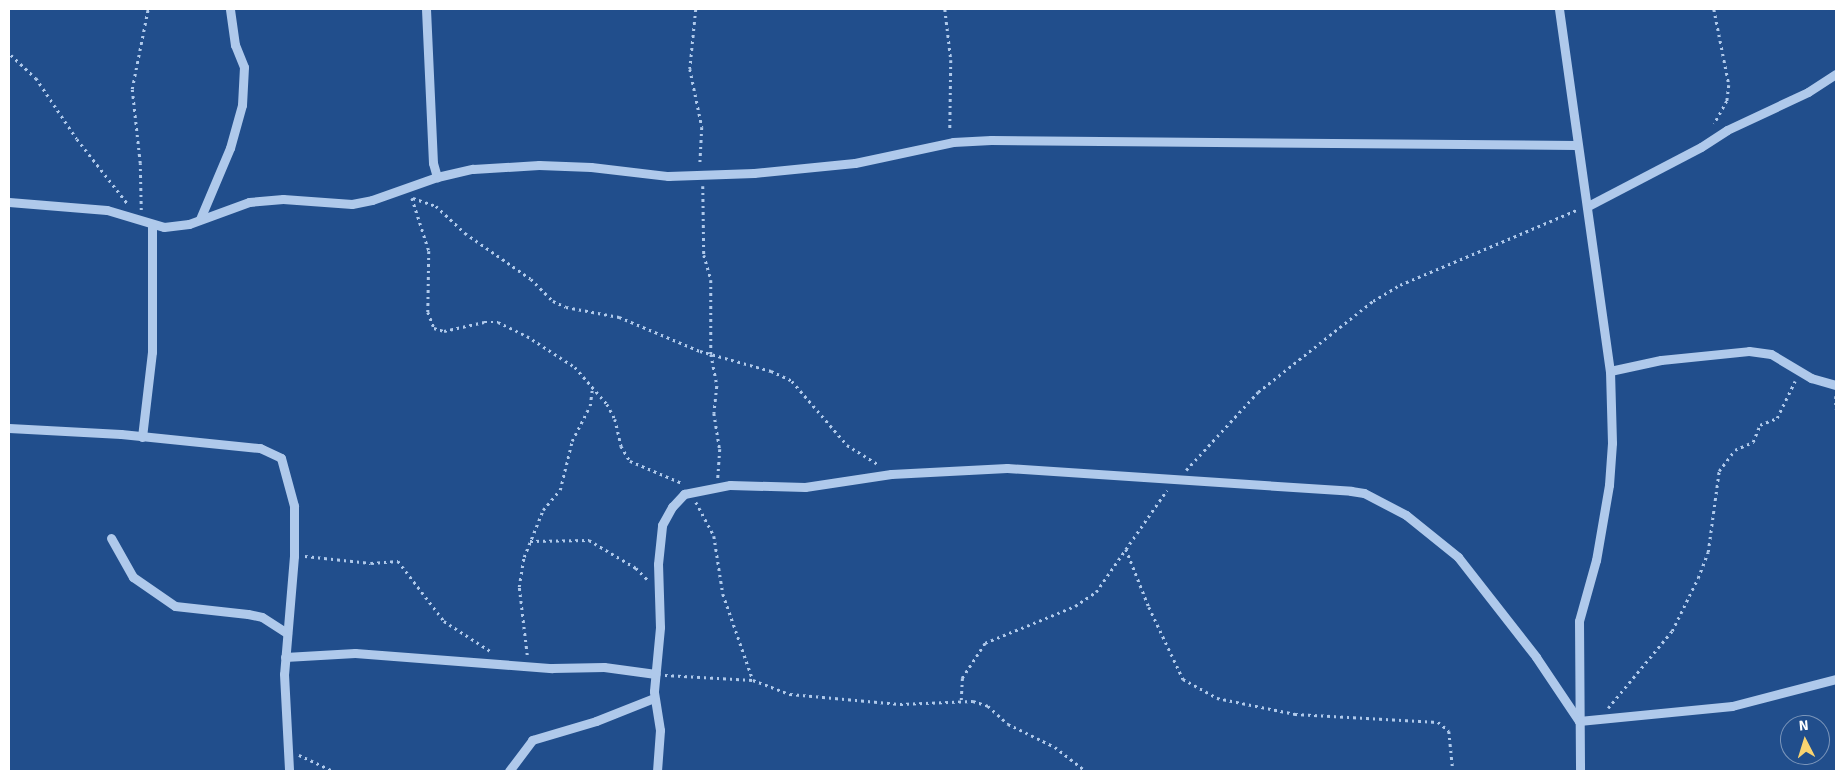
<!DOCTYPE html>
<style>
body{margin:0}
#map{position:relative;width:1845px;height:780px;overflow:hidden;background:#214e8c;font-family:Signika,sans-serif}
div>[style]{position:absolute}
.path>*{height:2.5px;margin-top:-1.25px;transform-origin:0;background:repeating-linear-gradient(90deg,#afc9eb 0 2.5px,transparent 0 6.5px)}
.minor>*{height:9px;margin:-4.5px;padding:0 4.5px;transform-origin:4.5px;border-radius:4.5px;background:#afc9eb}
span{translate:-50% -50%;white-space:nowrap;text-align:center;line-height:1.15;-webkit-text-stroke:4px #214e8c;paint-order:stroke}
.frame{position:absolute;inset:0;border:10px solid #fff;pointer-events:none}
.north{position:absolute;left:1780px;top:715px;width:50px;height:50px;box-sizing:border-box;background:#214e8c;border:1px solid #7a95ba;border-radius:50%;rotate:355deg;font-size:14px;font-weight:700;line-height:20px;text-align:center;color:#fff}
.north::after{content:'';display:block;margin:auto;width:18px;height:22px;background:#f8d370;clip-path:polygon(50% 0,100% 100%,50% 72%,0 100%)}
</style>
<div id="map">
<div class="path">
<div style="left:696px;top:9px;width:60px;rotate:95.7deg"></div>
<div style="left:690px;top:69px;width:59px;rotate:78.3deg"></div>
<div style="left:702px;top:127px;width:36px;rotate:93deg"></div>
<div style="left:945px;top:9px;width:51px;rotate:83.3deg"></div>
<div style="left:951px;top:60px;width:71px;rotate:90.8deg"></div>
<div style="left:1714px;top:9px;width:77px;rotate:78.8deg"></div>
<div style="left:1729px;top:85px;width:16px;rotate:97deg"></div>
<div style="left:1727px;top:101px;width:26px;rotate:119deg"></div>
<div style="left:11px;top:55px;width:34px;rotate:43deg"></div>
<div style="left:36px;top:78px;width:73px;rotate:56.1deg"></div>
<div style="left:77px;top:139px;width:83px;rotate:51.9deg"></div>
<div style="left:703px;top:186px;width:69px;rotate:89.2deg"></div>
<div style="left:704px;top:255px;width:26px;rotate:74deg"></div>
<div style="left:711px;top:280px;width:74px;rotate:90deg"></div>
<div style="left:711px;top:354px;width:33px;rotate:79deg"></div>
<div style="left:717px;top:386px;width:27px;rotate:96deg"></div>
<div style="left:714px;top:413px;width:36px;rotate:81deg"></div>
<div style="left:720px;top:449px;width:29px;rotate:94deg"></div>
<div style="left:412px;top:198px;width:56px;rotate:72.2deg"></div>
<div style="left:429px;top:251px;width:61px;rotate:90.9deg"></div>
<div style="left:428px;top:312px;width:17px;rotate:69deg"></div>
<div style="left:434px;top:328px;width:10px;rotate:17deg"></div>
<div style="left:444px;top:331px;width:41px;rotate:-12.7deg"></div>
<div style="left:484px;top:322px;width:14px"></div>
<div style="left:498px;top:322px;width:32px;rotate:26deg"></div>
<div style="left:527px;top:336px;width:57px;rotate:32.9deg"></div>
<div style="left:575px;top:367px;width:49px;rotate:49.1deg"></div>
<div style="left:607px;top:404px;width:17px;rotate:62deg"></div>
<div style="left:615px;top:419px;width:28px;rotate:77deg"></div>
<div style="left:621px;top:446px;width:17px;rotate:59deg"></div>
<div style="left:630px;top:461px;width:56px;rotate:22.9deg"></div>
<div style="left:413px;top:198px;width:24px;rotate:19deg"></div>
<div style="left:436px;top:206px;width:40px;rotate:43deg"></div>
<div style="left:465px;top:233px;width:80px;rotate:34.9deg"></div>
<div style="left:531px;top:279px;width:31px;rotate:45deg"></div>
<div style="left:553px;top:301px;width:14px;rotate:25deg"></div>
<div style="left:566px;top:307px;width:54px;rotate:10.7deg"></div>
<div style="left:619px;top:317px;width:88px;rotate:22.8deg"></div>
<div style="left:700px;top:351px;width:74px;rotate:15.7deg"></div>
<div style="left:771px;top:371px;width:23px;rotate:25deg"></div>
<div style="left:792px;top:381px;width:84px;rotate:49.3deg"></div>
<div style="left:847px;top:445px;width:38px;rotate:32deg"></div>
<div style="left:141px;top:210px;width:47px;rotate:-91.2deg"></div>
<div style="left:140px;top:163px;width:74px;rotate:-96.2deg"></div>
<div style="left:132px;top:89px;width:82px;rotate:-78.7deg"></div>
<div style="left:1836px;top:396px;width:13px;rotate:90deg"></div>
<div style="left:1186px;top:470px;width:106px;rotate:-47.3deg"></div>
<div style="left:1258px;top:392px;width:147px;rotate:-38.4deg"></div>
<div style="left:1373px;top:301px;width:31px;rotate:-31deg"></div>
<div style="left:1400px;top:285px;width:192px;rotate:-23deg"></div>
<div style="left:696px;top:502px;width:38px;rotate:62deg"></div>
<div style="left:714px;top:536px;width:59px;rotate:81.2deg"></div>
<div style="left:723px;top:594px;width:91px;rotate:70.8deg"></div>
<div style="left:530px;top:541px;width:59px;rotate:-1deg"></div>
<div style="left:589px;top:540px;width:55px;rotate:30.8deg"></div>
<div style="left:636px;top:568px;width:17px;rotate:45deg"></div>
<div style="left:1126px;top:549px;width:62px;rotate:68.4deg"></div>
<div style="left:1149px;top:607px;width:80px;rotate:64.7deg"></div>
<div style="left:1183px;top:679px;width:39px;rotate:29deg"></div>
<div style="left:1217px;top:698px;width:80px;rotate:11.6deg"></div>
<div style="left:1295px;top:714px;width:143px;rotate:3.2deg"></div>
<div style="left:1438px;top:722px;width:14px;rotate:39deg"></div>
<div style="left:1449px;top:731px;width:40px;rotate:84.3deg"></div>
<div style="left:305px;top:556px;width:66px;rotate:6.1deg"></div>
<div style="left:371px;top:563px;width:27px;rotate:-4deg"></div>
<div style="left:398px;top:561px;width:76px;rotate:52.5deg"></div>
<div style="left:444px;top:621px;width:57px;rotate:32.9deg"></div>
<div style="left:527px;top:655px;width:68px;rotate:-96.7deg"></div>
<div style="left:519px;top:587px;width:30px;rotate:-81deg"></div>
<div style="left:524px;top:557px;width:51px;rotate:-68deg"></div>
<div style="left:543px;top:510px;width:26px;rotate:-50deg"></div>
<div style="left:560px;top:490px;width:50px;rotate:-76.2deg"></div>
<div style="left:572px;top:441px;width:39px;rotate:-63deg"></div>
<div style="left:590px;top:406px;width:17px;rotate:-83deg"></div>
<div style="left:665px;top:675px;width:88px;rotate:3.3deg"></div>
<div style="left:753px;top:680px;width:40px;rotate:21deg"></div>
<div style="left:790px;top:694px;width:110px;rotate:5.2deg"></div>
<div style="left:900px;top:704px;width:73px;rotate:-2.4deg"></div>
<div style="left:973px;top:701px;width:16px;rotate:18deg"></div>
<div style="left:988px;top:706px;width:27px;rotate:42deg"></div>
<div style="left:1008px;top:724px;width:52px;rotate:26.1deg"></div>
<div style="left:1055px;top:747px;width:39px;rotate:38deg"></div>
<div style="left:961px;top:700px;width:22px;rotate:-87deg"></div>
<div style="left:962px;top:678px;width:42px;rotate:-56.7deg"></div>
<div style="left:985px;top:643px;width:97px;rotate:-22.3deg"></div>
<div style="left:1075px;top:606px;width:25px;rotate:-34deg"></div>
<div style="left:1096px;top:592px;width:124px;rotate:-55.2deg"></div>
<div style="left:1608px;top:708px;width:100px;rotate:-50.3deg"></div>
<div style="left:1672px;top:631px;width:59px;rotate:-63.9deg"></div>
<div style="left:1698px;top:578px;width:28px;rotate:-69deg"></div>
<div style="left:1708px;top:552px;width:82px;rotate:-82.3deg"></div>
<div style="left:1719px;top:471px;width:26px;rotate:-53deg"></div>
<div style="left:1735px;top:450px;width:20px;rotate:-24deg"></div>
<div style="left:1753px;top:442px;width:18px;rotate:-68deg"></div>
<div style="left:1760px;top:425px;width:18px;rotate:-22deg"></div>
<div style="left:1777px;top:418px;width:41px;rotate:-64.1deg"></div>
<div style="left:299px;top:755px;width:38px;rotate:25deg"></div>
</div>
<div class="minor">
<div style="left:426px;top:9px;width:154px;rotate:87.4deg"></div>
<div style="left:433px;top:163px;width:15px;rotate:74deg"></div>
<div style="left:1559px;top:9px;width:366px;rotate:82deg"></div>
<div style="left:1610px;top:371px;width:72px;rotate:88.4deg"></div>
<div style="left:1612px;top:443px;width:42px;rotate:94.1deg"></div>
<div style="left:1609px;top:485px;width:76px;rotate:99.8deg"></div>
<div style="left:1596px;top:560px;width:63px;rotate:105.6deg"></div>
<div style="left:1579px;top:621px;width:150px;rotate:89.6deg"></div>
<div style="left:9px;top:202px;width:98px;rotate:4.7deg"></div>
<div style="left:107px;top:210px;width:59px;rotate:16.6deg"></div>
<div style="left:164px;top:227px;width:25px;rotate:-7deg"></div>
<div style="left:189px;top:224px;width:64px;rotate:-20.1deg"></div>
<div style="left:249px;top:202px;width:34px;rotate:-5deg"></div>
<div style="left:283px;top:199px;width:69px;rotate:4.1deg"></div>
<div style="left:352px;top:204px;width:20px;rotate:-11deg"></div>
<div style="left:372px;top:200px;width:69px;rotate:-19.5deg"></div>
<div style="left:437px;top:177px;width:37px;rotate:-13deg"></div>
<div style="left:473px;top:169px;width:66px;rotate:-3.5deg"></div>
<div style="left:539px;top:165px;width:52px;rotate:2.2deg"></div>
<div style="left:591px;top:167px;width:78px;rotate:6.7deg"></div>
<div style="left:668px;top:176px;width:86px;rotate:-2deg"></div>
<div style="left:754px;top:173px;width:101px;rotate:-5.7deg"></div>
<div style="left:855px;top:163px;width:100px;rotate:-12.1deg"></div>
<div style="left:953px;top:142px;width:38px;rotate:-3deg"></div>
<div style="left:991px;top:140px;width:585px;rotate:0.49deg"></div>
<div style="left:1588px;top:206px;width:127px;rotate:-27.6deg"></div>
<div style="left:1701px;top:147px;width:31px;rotate:-33deg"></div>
<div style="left:1727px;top:130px;width:89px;rotate:-25.1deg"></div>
<div style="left:1808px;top:92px;width:33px;rotate:-33deg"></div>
<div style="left:200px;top:219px;width:77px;rotate:-67.1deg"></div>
<div style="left:230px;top:148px;width:45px;rotate:-74.4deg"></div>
<div style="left:242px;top:105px;width:38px;rotate:-87deg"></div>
<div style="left:244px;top:67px;width:24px;rotate:-112deg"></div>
<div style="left:235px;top:45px;width:36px;rotate:-98deg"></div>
<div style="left:1610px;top:371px;width:52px;rotate:-12.2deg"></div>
<div style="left:1661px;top:360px;width:88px;rotate:-5.8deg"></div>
<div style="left:1749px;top:351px;width:22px;rotate:8deg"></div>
<div style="left:1771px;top:354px;width:47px;rotate:31deg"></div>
<div style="left:1811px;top:378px;width:26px;rotate:16deg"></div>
<div style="left:9px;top:428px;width:112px;rotate:3.1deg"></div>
<div style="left:121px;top:434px;width:140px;rotate:5.8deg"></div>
<div style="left:260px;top:448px;width:23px;rotate:25deg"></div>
<div style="left:281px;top:458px;width:50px;rotate:74.8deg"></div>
<div style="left:294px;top:506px;width:50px;rotate:90deg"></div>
<div style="left:294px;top:556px;width:118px;rotate:94.8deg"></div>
<div style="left:284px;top:674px;width:97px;rotate:87deg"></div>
<div style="left:142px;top:437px;width:86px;rotate:-83.3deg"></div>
<div style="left:152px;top:352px;width:127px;rotate:-90deg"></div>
<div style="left:111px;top:538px;width:45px;rotate:60.6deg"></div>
<div style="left:133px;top:577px;width:51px;rotate:34.6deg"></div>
<div style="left:175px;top:606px;width:73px;rotate:6.3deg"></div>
<div style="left:248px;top:614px;width:14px;rotate:12deg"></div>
<div style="left:262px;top:617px;width:30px;rotate:33deg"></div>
<div style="left:285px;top:657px;width:70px;rotate:-3.3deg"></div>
<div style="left:355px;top:653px;width:198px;rotate:4.4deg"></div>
<div style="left:552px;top:668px;width:52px;rotate:-1.1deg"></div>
<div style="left:604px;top:667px;width:52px;rotate:7.7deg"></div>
<div style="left:509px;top:771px;width:39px;rotate:-53deg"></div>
<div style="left:532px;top:740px;width:67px;rotate:-16.5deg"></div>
<div style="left:596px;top:721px;width:62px;rotate:-21.6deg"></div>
<div style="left:657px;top:771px;width:41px;rotate:-85.8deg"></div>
<div style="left:660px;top:730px;width:39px;rotate:-99deg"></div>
<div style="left:654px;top:691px;width:64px;rotate:-84.6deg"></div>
<div style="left:660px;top:627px;width:63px;rotate:-91.8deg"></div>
<div style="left:658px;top:564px;width:39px;rotate:-84deg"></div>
<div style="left:662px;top:525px;width:21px;rotate:-61deg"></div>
<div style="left:672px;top:507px;width:18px;rotate:-47deg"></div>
<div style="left:684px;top:494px;width:47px;rotate:-11.1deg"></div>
<div style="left:730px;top:485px;width:75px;rotate:1.5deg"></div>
<div style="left:805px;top:487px;width:87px;rotate:-8.6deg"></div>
<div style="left:891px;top:474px;width:116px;rotate:-3deg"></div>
<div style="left:1007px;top:468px;width:345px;rotate:3.8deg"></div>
<div style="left:1351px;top:491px;width:13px;rotate:9deg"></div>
<div style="left:1364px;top:493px;width:47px;rotate:27.6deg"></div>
<div style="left:1406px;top:515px;width:67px;rotate:38.9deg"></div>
<div style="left:1458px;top:557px;width:127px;rotate:52deg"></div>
<div style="left:1536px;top:657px;width:77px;rotate:56.1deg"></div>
<div style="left:1579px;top:721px;width:154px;rotate:-5.6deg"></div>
<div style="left:1732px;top:706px;width:107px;rotate:-14.6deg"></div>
</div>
<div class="frame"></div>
<div class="north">N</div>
</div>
